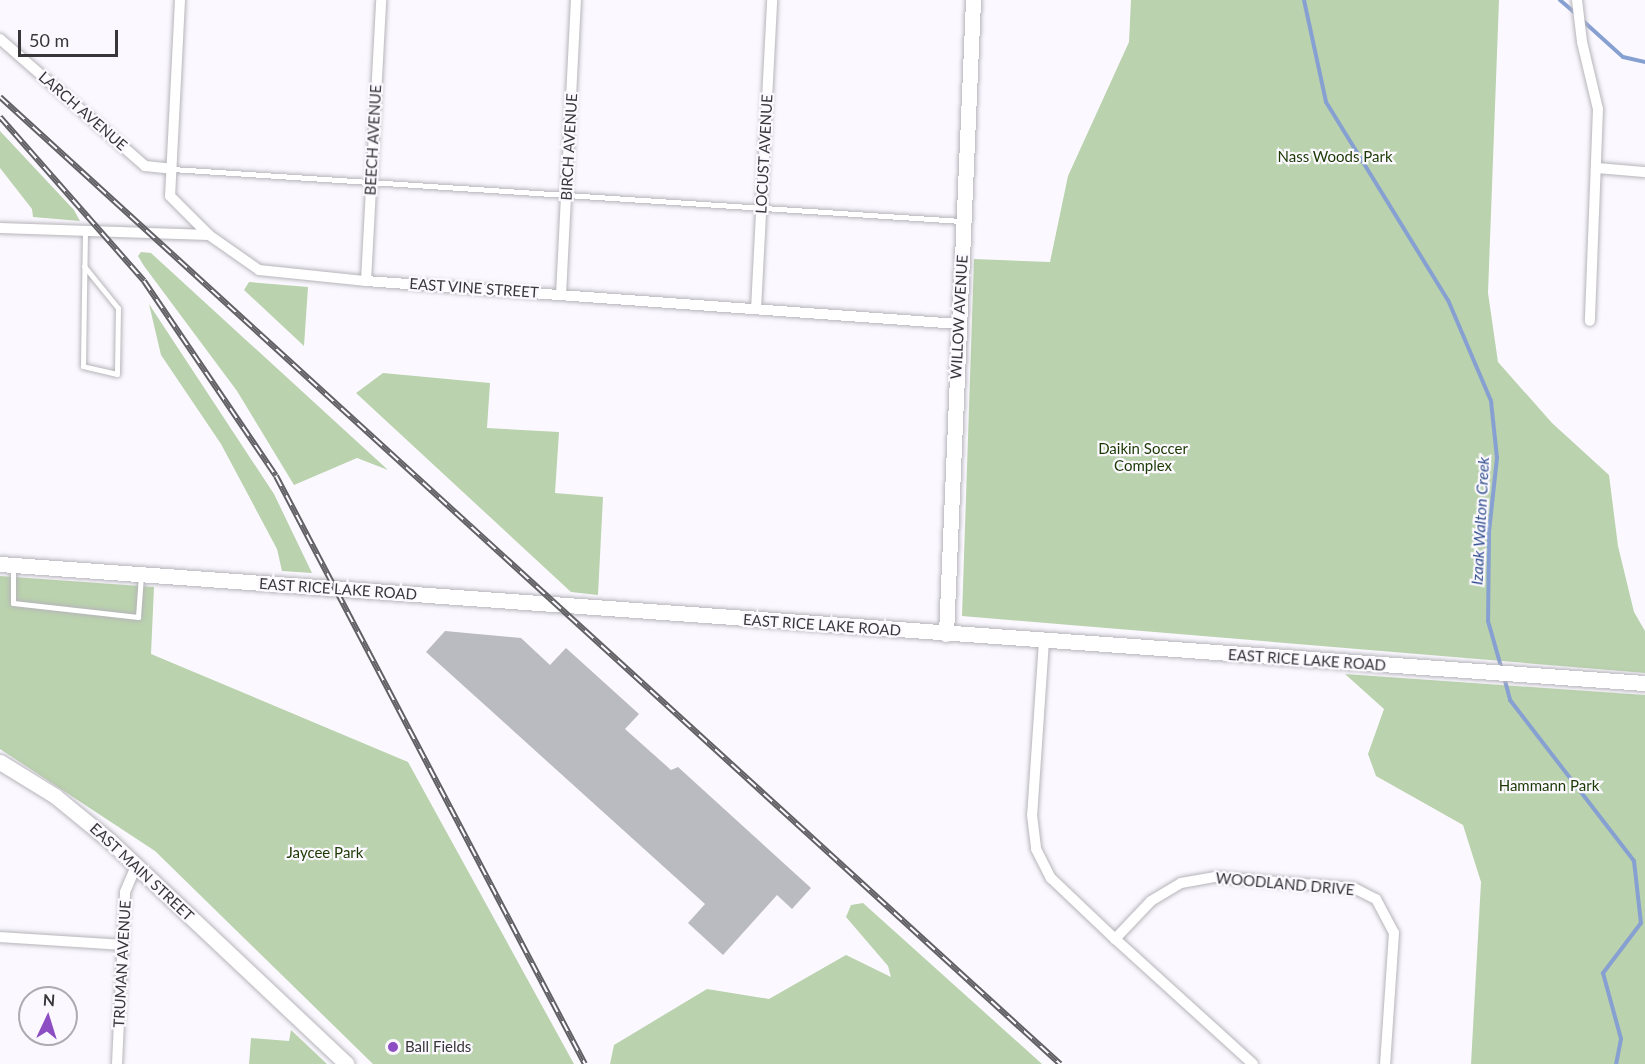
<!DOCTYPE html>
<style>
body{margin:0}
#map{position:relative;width:1645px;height:1064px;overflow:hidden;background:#fbf9ff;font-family:Lato,sans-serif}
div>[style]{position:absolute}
.green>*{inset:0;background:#bad2ad}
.stream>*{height:4px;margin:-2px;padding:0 2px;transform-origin:2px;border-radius:2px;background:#87a0d2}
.building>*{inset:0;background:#babac1}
.roads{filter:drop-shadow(0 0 2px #b6b4ba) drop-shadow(0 0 2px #b6b4ba)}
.lane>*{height:5px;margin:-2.5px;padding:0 2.5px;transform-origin:2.5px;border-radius:2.5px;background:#fff}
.street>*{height:10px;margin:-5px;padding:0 5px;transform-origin:5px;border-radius:5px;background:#fff}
.secondary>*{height:15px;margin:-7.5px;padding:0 7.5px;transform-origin:7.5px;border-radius:7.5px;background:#fff}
.rail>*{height:6px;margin-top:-3px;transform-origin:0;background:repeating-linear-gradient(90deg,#fbf9ff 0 11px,#616064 0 22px);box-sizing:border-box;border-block:2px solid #616064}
.dots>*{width:16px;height:16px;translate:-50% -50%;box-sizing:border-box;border:3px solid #fbf9ff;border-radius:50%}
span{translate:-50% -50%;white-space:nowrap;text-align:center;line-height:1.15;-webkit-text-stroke:4.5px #fbf9ff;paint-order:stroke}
.street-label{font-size:15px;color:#373639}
.park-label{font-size:15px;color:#1b3a03}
.poi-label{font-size:15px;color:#373639}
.left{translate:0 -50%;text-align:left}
.water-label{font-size:16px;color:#33508f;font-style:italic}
.north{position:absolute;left:18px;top:986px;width:60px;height:60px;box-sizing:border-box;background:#fbf9ff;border:2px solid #adabb0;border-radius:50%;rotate:4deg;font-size:16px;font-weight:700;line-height:24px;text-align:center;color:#373639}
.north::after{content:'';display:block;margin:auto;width:21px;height:27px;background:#8d4dc3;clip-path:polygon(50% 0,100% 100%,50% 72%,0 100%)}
.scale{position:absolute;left:18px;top:30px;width:100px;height:27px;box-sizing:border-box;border:3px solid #373639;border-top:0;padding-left:8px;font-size:18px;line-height:21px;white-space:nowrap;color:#373639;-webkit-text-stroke:4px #fbf9ff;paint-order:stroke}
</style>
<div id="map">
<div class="green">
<div style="clip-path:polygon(1131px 0,1499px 0,1488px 293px,1498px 362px,1552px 423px,1609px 475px,1618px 546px,1634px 612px,1645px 631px,1645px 673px,962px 616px,974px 259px,1050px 262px,1068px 176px,1129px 42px)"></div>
<div style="clip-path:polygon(0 131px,74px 210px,80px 221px,33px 217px,32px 209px,0 168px)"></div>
<div style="clip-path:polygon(141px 252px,151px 253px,388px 470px,357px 458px,294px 485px,237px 391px,144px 266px,138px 256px)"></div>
<div style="clip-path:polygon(249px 282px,308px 287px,304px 346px,244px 290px)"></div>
<div style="clip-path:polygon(149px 304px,274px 494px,312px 573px,282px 571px,277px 549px,221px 444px,161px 355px)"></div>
<div style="clip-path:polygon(383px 373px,490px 383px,487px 428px,559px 432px,555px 493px,603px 497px,598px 595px,571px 592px,356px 393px)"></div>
<div style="clip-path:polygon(0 576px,154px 587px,151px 654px,408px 762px,574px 1064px,373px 1064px,155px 851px,0 749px)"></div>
<div style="clip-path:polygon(1345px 674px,1645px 695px,1645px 1064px,1471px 1064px,1481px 882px,1463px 825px,1376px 776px,1368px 754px,1384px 709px)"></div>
<div style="clip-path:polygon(863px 903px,1042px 1064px,610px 1064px,614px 1045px,707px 989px,769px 999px,846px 955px,891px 977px,888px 966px,846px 917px,851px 905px)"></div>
<div style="clip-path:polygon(291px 1030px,327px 1064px,249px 1064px,251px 1038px,289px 1041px)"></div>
</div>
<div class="stream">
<div style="left:1304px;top:0;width:104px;rotate:77.8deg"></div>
<div style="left:1326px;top:102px;width:233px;rotate:58.4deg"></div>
<div style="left:1448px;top:300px;width:110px;rotate:66.9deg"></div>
<div style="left:1491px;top:401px;width:57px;rotate:84deg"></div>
<div style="left:1497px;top:458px;width:74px;rotate:96.2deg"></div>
<div style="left:1489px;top:532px;width:89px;rotate:90.6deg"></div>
<div style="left:1488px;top:621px;width:51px;rotate:74.1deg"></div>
<div style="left:1560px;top:0;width:23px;rotate:41deg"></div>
<div style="left:1582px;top:20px;width:55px;rotate:42.1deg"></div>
<div style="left:1623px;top:57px;width:23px;rotate:13deg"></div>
<div style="left:1504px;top:677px;width:24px;rotate:75deg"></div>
<div style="left:1510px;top:700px;width:203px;rotate:52.4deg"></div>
<div style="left:1634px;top:861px;width:62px;rotate:83.6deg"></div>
<div style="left:1641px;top:923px;width:63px;rotate:127.2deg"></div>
<div style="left:1603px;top:973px;width:68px;rotate:74.7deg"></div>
<div style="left:1621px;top:1039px;width:25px;rotate:101deg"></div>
</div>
<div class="building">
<div style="clip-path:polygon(445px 631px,521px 638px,550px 665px,566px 648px,639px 714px,625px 729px,671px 770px,678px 767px,811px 888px,792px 909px,777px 895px,723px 955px,688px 923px,705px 904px,426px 652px)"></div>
</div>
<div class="roads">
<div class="lane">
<div style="left:172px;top:169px;width:791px;rotate:3.77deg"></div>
<div style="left:84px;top:266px;width:54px;rotate:51deg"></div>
<div style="left:118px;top:308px;width:66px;rotate:90.9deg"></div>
<div style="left:117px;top:374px;width:35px;rotate:-167deg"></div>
<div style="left:83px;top:366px;width:70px;rotate:-89.2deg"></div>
<div style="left:84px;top:296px;width:63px;rotate:-89.1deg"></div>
<div style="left:13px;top:567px;width:36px;rotate:90deg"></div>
<div style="left:13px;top:603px;width:126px;rotate:6.4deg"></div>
<div style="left:138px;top:617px;width:42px;rotate:-85.9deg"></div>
</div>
<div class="street">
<div style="left:180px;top:0;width:196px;rotate:92.9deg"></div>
<div style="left:170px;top:196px;width:55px;rotate:45deg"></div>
<div style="left:1577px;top:0;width:42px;rotate:83.2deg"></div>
<div style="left:1582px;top:42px;width:69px;rotate:76.6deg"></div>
<div style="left:1598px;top:109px;width:212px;rotate:92.2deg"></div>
<div style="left:0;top:39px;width:193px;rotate:41.2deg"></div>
<div style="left:145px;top:166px;width:27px;rotate:6deg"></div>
<div style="left:1596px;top:168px;width:49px;rotate:4.7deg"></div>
<div style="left:0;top:228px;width:209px;rotate:1.9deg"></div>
<div style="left:209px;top:235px;width:61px;rotate:35deg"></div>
<div style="left:259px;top:270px;width:108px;rotate:5.9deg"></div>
<div style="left:366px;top:281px;width:594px;rotate:4.15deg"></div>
<div style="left:366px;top:281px;width:281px;rotate:-86.9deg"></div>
<div style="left:561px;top:295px;width:295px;rotate:-87.1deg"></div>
<div style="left:756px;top:309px;width:309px;rotate:-87deg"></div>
<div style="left:1044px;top:641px;width:174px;rotate:93.9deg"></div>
<div style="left:1032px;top:815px;width:34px;rotate:83deg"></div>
<div style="left:1036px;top:849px;width:33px;rotate:63deg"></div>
<div style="left:1051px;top:878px;width:88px;rotate:43.6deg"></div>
<div style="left:0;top:937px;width:123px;rotate:3.7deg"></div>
<div style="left:117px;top:1064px;width:172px;rotate:-87.3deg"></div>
<div style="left:125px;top:892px;width:28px;rotate:-67deg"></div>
<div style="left:1253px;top:1064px;width:186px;rotate:-137.8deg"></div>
<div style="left:1115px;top:939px;width:52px;rotate:-46.5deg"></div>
<div style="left:1151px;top:901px;width:35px;rotate:-31deg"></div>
<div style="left:1181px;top:883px;width:35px;rotate:-10deg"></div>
<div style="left:1215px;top:877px;width:139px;rotate:4.5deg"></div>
<div style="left:1354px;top:888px;width:25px;rotate:27deg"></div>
<div style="left:1376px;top:899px;width:38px;rotate:62deg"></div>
<div style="left:1394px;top:933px;width:131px;rotate:93.9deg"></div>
</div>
<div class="secondary">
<div style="left:0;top:564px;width:1649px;rotate:4.14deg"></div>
<div style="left:946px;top:634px;width:635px;rotate:-87.56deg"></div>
<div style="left:0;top:762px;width:65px;rotate:31.7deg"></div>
<div style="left:55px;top:796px;width:71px;rotate:39.3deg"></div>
<div style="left:110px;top:841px;width:325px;rotate:43.3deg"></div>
</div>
</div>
<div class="rail">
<div style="left:0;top:97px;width:1435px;rotate:42.37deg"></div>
<div style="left:0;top:117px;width:218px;rotate:48.7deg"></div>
<div style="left:144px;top:281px;width:235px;rotate:55.9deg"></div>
<div style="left:276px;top:476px;width:664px;rotate:62.28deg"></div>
</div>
<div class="dots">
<div style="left:393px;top:1047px;background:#8d4dc3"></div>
</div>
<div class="street-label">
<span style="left:83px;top:111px;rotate:41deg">LARCH AVENUE</span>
<span style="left:373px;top:140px;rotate:-87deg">BEECH AVENUE</span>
<span style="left:569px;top:147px;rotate:-87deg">BIRCH AVENUE</span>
<span style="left:764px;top:154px;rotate:-87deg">LOCUST AVENUE</span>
<span style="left:474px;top:288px;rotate:4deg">EAST VINE STREET</span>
<span style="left:959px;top:317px;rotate:-87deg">WILLOW AVENUE</span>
<span style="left:338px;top:589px;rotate:4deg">EAST RICE LAKE ROAD</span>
<span style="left:822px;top:625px;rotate:4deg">EAST RICE LAKE ROAD</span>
<span style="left:1307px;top:660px;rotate:4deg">EAST RICE LAKE ROAD</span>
<span style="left:142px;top:872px;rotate:43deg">EAST MAIN STREET</span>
<span style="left:1285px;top:884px;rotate:5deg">WOODLAND DRIVE</span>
<span style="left:122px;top:964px;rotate:-87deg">TRUMAN AVENUE</span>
</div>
<div class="park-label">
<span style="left:1335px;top:157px">Nass Woods Park</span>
<span style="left:1143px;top:457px">Daikin Soccer<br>Complex</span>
<span style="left:1549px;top:786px">Hammann Park</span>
<span style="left:325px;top:853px">Jaycee Park</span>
</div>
<div class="poi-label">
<span class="left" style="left:405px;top:1047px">Ball Fields</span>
</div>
<div class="water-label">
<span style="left:1480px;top:521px;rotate:-87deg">Izaak Walton Creek</span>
</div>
<div class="north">N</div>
<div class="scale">50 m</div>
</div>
